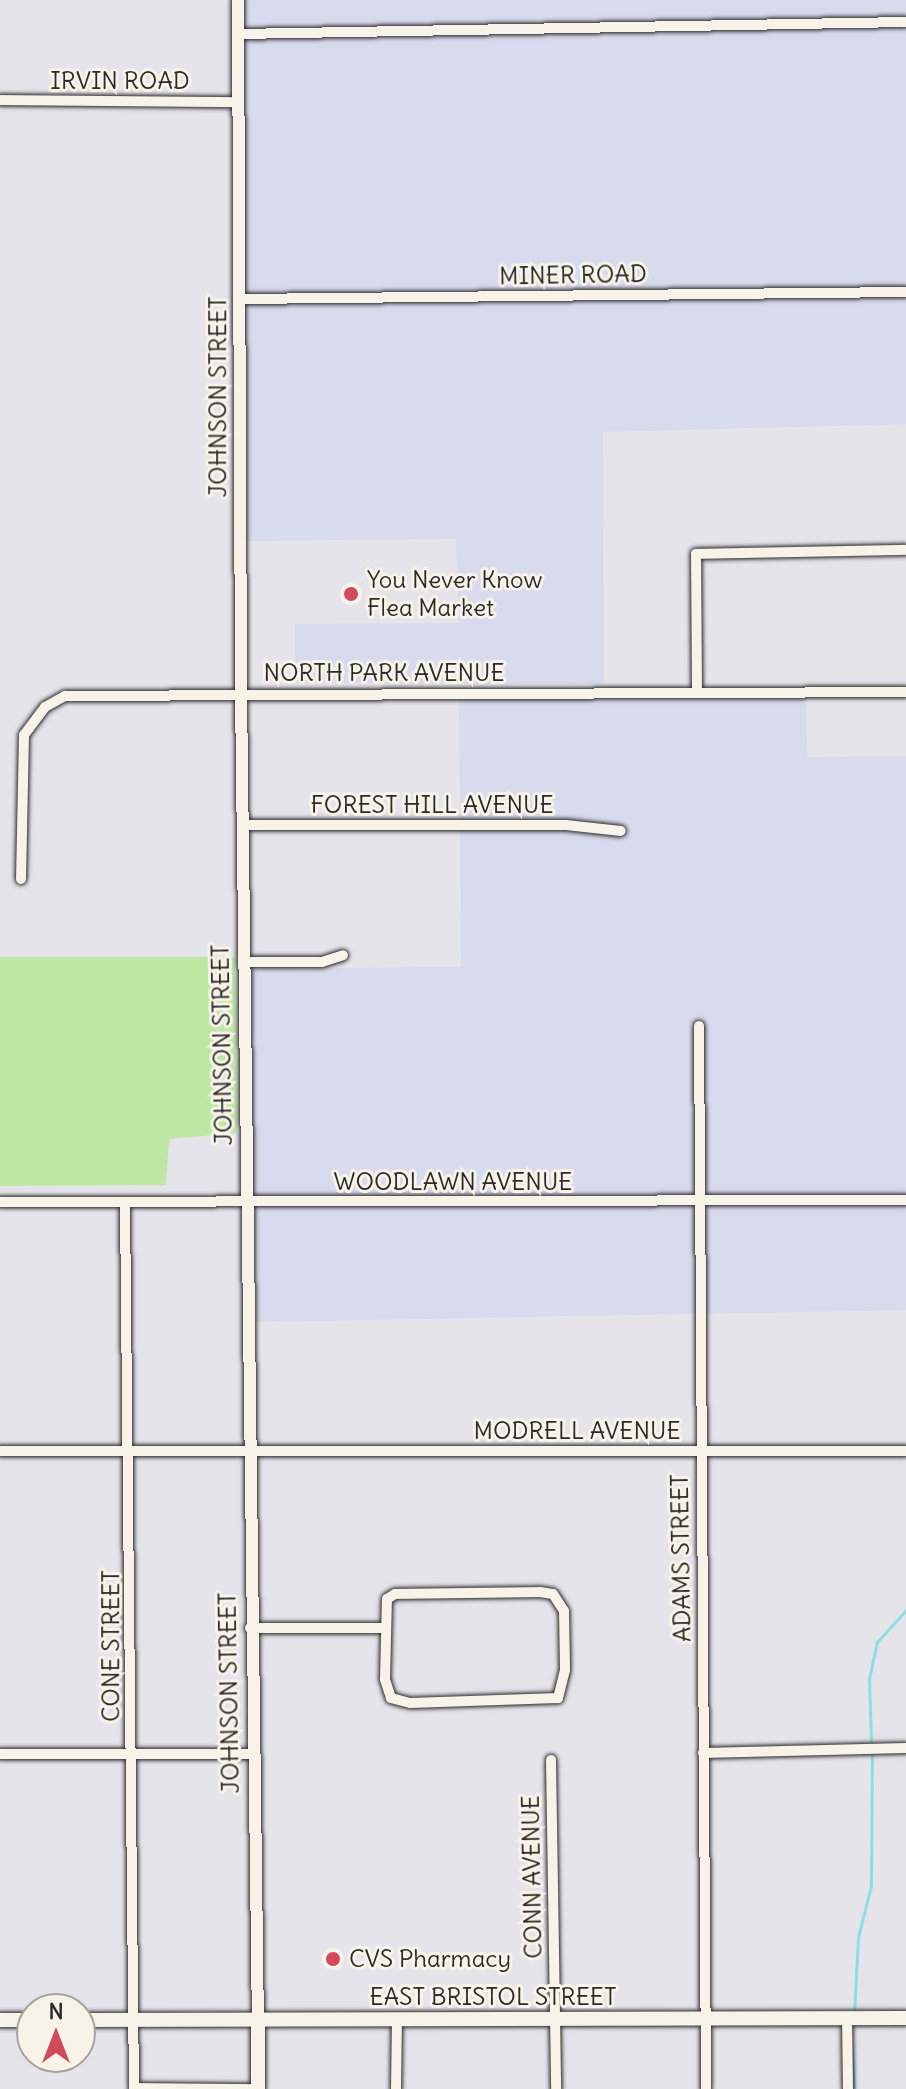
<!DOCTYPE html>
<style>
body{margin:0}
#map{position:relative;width:906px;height:2089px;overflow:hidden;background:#e5e4eb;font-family:Delius,sans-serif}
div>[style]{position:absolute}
.built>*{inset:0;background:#d8daed}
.green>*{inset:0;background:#bee7a3}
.stream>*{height:3px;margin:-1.5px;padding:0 1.5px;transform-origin:1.5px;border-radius:1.5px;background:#8cdde4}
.roads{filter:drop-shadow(0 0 2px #2b2b2b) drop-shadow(0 0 2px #2b2b2b)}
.minor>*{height:10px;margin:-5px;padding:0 5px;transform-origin:5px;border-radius:5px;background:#f7f3e8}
.tertiary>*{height:12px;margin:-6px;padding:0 6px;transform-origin:6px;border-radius:6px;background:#f7f3e8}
.secondary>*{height:14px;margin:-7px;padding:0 7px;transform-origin:7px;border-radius:7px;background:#f7f3e8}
.dots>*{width:22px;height:22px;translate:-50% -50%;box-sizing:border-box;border:4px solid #f7f3e8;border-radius:50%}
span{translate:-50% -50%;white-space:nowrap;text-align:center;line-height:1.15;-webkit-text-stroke:6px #f7f3e8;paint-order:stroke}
.street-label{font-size:24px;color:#2b2b2b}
.poi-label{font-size:24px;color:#2b2b2b}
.left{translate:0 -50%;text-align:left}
.north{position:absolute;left:16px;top:1993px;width:80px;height:80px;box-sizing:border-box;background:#f7f3e8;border:2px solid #a5a39c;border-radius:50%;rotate:0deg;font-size:22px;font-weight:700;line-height:32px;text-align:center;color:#2b2b2b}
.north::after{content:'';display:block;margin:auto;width:28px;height:36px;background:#d1495b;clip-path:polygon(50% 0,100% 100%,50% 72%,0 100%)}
</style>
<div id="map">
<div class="built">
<div style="clip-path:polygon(244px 0,906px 0,906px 424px,603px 432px,604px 684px,295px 683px,295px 624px,459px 623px,456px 539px,246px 541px)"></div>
<div style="clip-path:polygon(806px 698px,807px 757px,906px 756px,906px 1310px,254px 1322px,251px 969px,461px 967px,459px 699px)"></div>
</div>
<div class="green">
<div style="clip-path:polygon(0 957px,235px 957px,237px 1133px,169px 1139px,166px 1185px,0 1186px)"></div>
</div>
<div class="stream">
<div style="left:871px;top:1741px;width:62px;rotate:-91.8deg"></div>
<div style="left:869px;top:1679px;width:38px;rotate:-78deg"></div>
<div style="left:877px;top:1642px;width:43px;rotate:-47.8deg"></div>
<div style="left:854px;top:2014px;width:77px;rotate:-87deg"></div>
<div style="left:858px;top:1937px;width:53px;rotate:-75.7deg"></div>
<div style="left:871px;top:1886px;width:131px;rotate:-89.6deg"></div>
<div style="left:852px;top:2053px;width:36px;rotate:87deg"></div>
</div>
<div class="roads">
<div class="minor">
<div style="left:239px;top:34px;width:667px;rotate:-1.03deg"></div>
<div style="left:0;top:100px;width:239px;rotate:0.5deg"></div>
<div style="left:240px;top:299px;width:666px;rotate:-0.6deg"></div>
<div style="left:697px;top:692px;width:138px;rotate:-90.4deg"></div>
<div style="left:696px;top:554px;width:210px;rotate:-1.1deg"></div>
<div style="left:242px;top:825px;width:324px"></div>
<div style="left:566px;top:825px;width:55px;rotate:6.2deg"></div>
<div style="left:21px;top:879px;width:144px;rotate:-88.8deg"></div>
<div style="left:24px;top:735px;width:35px;rotate:-53deg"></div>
<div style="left:45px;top:707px;width:23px;rotate:-29deg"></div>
<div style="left:65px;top:696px;width:841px;rotate:-0.27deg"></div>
<div style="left:243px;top:962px;width:79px"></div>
<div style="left:322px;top:962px;width:22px;rotate:-18deg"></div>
<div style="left:699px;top:1026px;width:1063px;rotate:89.62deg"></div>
<div style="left:0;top:1202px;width:906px;rotate:-0.13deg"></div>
<div style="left:125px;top:1203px;width:886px;rotate:89.42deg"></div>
<div style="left:0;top:1451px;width:906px"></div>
<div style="left:540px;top:1592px;width:13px;rotate:9deg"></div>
<div style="left:553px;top:1594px;width:20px;rotate:57deg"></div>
<div style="left:564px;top:1611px;width:59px;rotate:89deg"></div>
<div style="left:565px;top:1670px;width:29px;rotate:104deg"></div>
<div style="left:558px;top:1698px;width:148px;rotate:178.1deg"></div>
<div style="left:410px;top:1703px;width:20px;rotate:-165deg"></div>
<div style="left:391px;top:1698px;width:20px;rotate:-108deg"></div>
<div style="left:385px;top:1679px;width:80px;rotate:-88.6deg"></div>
<div style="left:387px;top:1599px;width:9px;rotate:-32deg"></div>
<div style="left:395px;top:1594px;width:145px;rotate:-0.8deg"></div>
<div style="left:250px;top:1628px;width:134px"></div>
<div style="left:703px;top:1753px;width:203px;rotate:-1.4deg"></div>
<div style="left:0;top:1754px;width:251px"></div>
<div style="left:551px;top:1760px;width:329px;rotate:89.1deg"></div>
<div style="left:847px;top:2018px;width:71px;rotate:89.2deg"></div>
<div style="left:134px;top:2088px;width:124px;rotate:0.5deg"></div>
<div style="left:396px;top:2089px;width:70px;rotate:-89.2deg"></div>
</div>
<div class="tertiary">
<div style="left:238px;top:0;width:693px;rotate:89.75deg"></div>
<div style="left:241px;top:693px;width:1327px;rotate:89.27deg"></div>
</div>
<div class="secondary">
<div style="left:0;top:2020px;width:32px"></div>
<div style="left:80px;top:2020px;width:826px;rotate:-0.14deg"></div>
<div style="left:258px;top:2020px;width:69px;rotate:90deg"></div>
</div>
</div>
<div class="dots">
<div style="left:351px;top:594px;background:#d1495b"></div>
<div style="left:333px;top:1959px;background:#d1495b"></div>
</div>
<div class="street-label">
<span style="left:120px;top:81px">IRVIN ROAD</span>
<span style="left:573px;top:275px;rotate:-1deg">MINER ROAD</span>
<span style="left:218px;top:397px;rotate:-90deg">JOHNSON STREET</span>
<span style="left:384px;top:673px">NORTH PARK AVENUE</span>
<span style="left:432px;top:805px">FOREST HILL AVENUE</span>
<span style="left:222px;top:1045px;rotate:-91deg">JOHNSON STREET</span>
<span style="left:453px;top:1182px">WOODLAWN AVENUE</span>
<span style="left:577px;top:1431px">MODRELL AVENUE</span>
<span style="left:681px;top:1558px;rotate:-91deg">ADAMS STREET</span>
<span style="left:111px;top:1646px;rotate:-90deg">CONE STREET</span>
<span style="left:229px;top:1693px;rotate:-91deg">JOHNSON STREET</span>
<span style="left:532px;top:1877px;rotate:-91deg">CONN AVENUE</span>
<span style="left:493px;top:1997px">EAST BRISTOL STREET</span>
</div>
<div class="poi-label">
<span class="left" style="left:367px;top:594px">You Never Know<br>Flea Market</span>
<span class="left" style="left:349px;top:1959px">CVS Pharmacy</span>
</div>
<div class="north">N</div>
</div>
